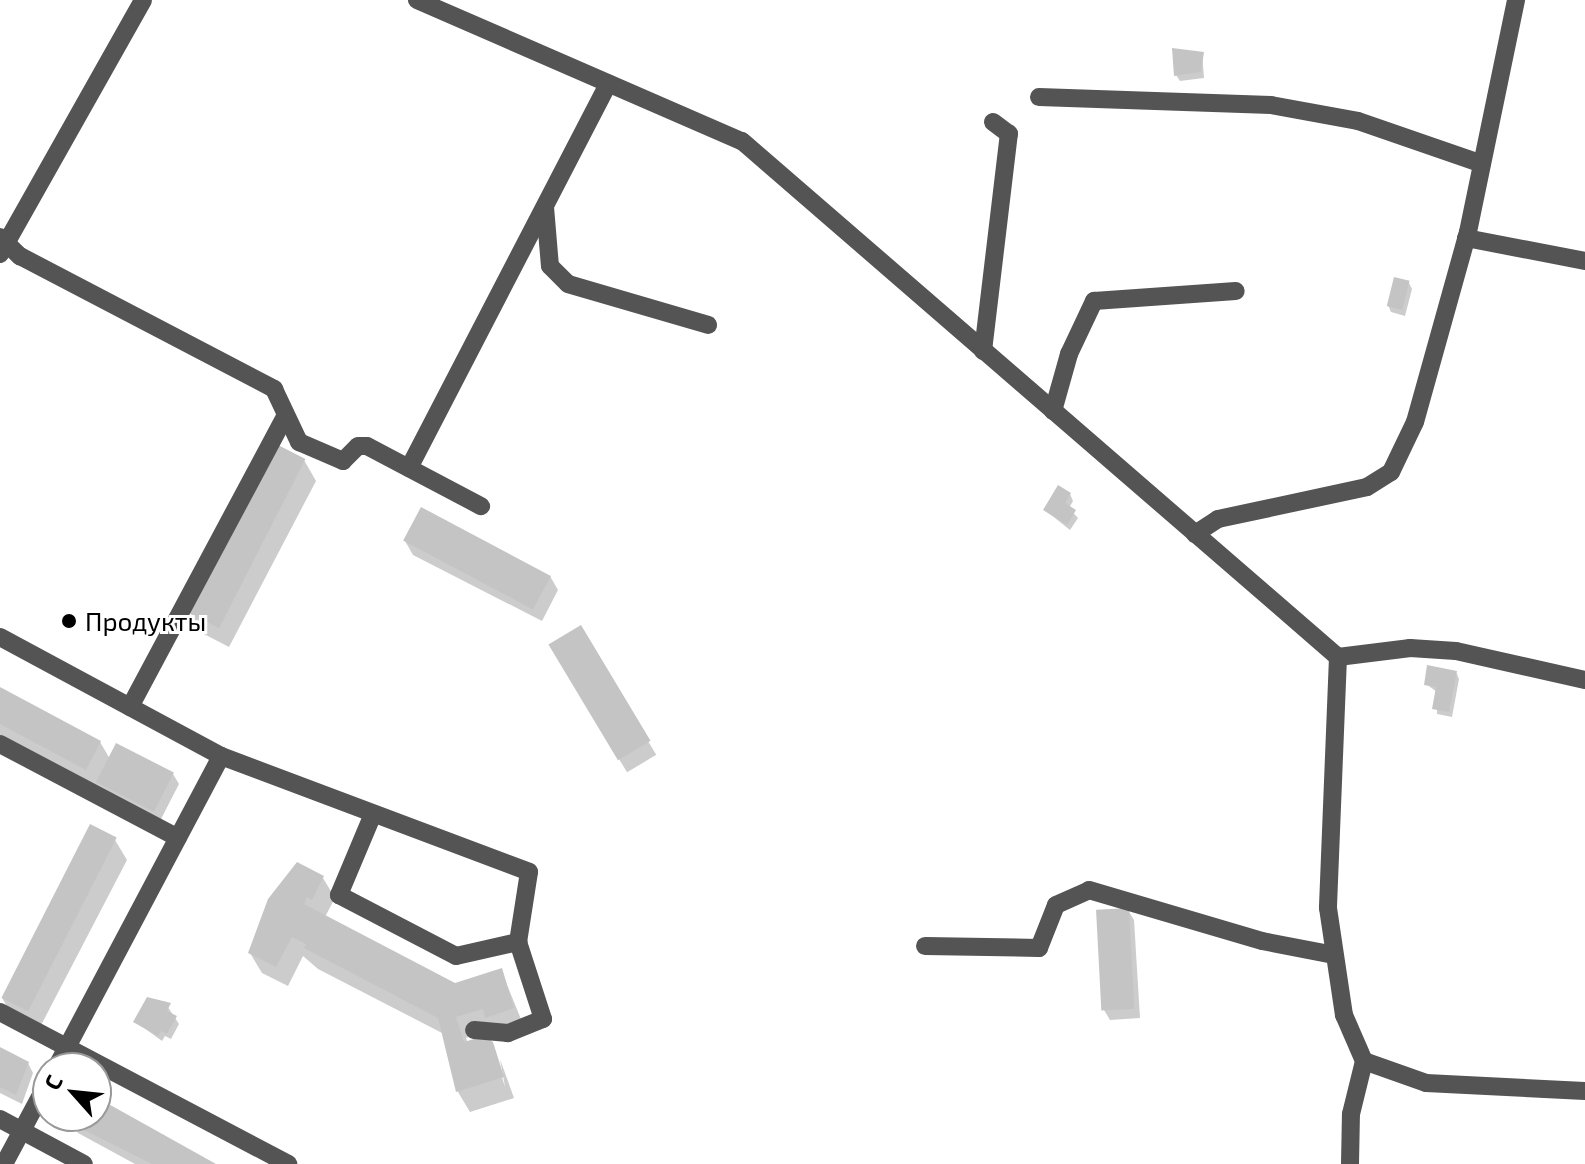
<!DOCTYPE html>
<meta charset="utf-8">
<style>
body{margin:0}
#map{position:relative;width:1585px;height:1164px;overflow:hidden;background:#fff;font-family:"Exo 2",sans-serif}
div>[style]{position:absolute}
.shadow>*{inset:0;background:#0003;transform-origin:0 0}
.building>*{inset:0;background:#c4c4c4;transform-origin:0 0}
.minor>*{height:18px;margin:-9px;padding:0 9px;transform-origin:9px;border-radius:9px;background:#545454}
.dots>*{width:22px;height:22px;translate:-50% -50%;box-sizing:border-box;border:4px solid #fff;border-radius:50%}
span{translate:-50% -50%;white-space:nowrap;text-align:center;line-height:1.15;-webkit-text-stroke:6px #fff;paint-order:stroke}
.poi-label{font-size:26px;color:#000}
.left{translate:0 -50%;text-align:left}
.north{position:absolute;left:32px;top:1052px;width:80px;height:80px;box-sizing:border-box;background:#fff;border:2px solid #999;border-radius:50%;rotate:297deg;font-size:22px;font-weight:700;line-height:32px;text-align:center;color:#000}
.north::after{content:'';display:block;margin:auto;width:28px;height:36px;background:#000;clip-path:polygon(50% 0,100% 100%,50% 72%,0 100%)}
</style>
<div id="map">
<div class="shadow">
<div style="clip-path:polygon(1202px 53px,1204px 78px,1180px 81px,1176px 75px)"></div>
<div style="clip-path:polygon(1409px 283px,1412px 289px,1405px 316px,1391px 312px,1388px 305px)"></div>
<div style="clip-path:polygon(304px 460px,316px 481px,229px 647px,202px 633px,190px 612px)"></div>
<div style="clip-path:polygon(1070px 494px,1073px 501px,1069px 508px,1078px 518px,1070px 530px,1045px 510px)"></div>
<div style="clip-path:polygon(405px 541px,550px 576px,558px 590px,542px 621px,413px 555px)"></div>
<div style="left:580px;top:628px;width:148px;height:34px;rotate:59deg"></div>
<div style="clip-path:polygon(1456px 672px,1459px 679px,1452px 717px,1437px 714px,1437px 692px,1426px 684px)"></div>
<div style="clip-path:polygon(0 690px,100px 742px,110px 759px,173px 774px,179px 784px,160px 821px,0 737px)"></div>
<div style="clip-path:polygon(115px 840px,127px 860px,38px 1031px,14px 1018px,2px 998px)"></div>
<div style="clip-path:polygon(323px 878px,335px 898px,325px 917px,455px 985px,501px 970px,525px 1029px,494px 1029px,466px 1038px,468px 1043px,492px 1044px,505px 1087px,500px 1059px,514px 1098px,470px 1112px,458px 1092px,444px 1034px,318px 969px,303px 956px,288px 986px,262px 973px,250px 953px)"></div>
<div style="clip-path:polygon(1128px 910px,1134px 920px,1140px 1018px,1110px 1020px,1104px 1010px)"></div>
<div style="clip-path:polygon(164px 1001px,179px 1024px,171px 1039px,165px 1036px,162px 1041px,136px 1022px)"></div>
<div style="clip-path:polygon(0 1049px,28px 1063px,33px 1073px,22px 1104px,0 1093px)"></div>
<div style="clip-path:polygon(96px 1100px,212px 1164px,135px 1164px,78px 1133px,73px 1123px,76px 1116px,96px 1116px)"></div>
</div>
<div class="building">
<div style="clip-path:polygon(1172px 48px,1204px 52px,1201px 72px,1174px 76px)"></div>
<div style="left:1394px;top:277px;width:16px;height:30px;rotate:14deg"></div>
<div style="left:276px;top:444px;width:33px;height:190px;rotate:27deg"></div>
<div style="clip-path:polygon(1058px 485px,1071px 493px,1065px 503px,1076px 510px,1067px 525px,1043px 510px)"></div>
<div style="left:421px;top:507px;width:147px;height:38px;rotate:28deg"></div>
<div style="left:581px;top:625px;width:135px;height:38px;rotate:59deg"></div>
<div style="clip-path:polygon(1427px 665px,1457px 671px,1449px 712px,1432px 709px,1436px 687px,1424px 685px)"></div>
<div style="clip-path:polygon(0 687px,101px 741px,86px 770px,0 724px)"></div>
<div style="left:116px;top:743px;width:65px;height:44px;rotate:27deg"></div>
<div style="left:90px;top:824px;width:30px;height:195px;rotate:27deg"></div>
<div style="clip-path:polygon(297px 862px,324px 876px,312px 900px,307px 897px,304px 904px,455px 983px,502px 968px,514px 1008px,485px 1018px,483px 1009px,456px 1017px,464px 1042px,484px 1036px,493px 1042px,504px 1077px,456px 1092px,438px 1018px,304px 948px,306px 944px,292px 937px,276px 967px,248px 953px,268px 899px)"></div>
<div style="left:1129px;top:908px;width:101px;height:33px;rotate:87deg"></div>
<div style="clip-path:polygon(147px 997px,171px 1003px,167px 1011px,177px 1016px,167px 1034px,161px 1031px,158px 1036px,133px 1022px)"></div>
<div style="clip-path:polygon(0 1047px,29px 1062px,16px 1095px,0 1087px)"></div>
<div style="clip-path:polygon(96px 1097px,216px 1164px,152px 1164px,70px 1123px,74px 1116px,96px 1116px)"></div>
</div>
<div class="minor">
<div style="left:417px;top:0;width:354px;rotate:23.5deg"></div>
<div style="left:742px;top:141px;width:788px;rotate:40.89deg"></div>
<div style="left:1338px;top:657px;width:251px;rotate:92.3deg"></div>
<div style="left:1328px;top:908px;width:108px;rotate:81.5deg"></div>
<div style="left:1344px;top:1015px;width:50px;rotate:66.5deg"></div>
<div style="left:1364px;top:1061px;width:66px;rotate:19.5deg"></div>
<div style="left:1426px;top:1083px;width:159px;rotate:2.9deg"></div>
<div style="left:1039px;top:97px;width:232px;rotate:2deg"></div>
<div style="left:1271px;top:105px;width:88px;rotate:10.4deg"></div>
<div style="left:1358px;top:121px;width:131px;rotate:19.1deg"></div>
<div style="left:545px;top:207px;width:59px;rotate:85.2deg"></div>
<div style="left:550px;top:266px;width:25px;rotate:45deg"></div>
<div style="left:568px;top:284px;width:146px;rotate:16.3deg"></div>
<div style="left:0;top:237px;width:28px;rotate:44deg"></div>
<div style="left:20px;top:256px;width:287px;rotate:27.6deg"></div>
<div style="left:274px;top:389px;width:59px;rotate:64.7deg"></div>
<div style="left:299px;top:442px;width:48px;rotate:23.4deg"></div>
<div style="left:343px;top:461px;width:21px;rotate:-45deg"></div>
<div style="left:358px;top:446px;width:9px"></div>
<div style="left:367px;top:446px;width:129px;rotate:27.8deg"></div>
<div style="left:1466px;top:238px;width:121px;rotate:10.9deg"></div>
<div style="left:0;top:254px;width:291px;rotate:-60.6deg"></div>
<div style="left:983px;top:351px;width:219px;rotate:-83.2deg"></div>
<div style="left:1009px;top:134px;width:20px;rotate:-143deg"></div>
<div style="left:1053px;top:411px;width:59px;rotate:-74.3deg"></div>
<div style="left:1069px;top:354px;width:59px;rotate:-64.7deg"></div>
<div style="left:1094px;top:301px;width:142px;rotate:-4deg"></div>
<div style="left:409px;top:468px;width:433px;rotate:-62.6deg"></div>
<div style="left:1195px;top:534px;width:27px;rotate:-33deg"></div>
<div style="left:1218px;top:519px;width:152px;rotate:-12.1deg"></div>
<div style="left:1367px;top:487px;width:28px;rotate:-32deg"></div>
<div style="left:1391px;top:472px;width:55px;rotate:-64.4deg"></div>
<div style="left:1415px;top:422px;width:197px;rotate:-74.4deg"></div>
<div style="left:1468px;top:232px;width:237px;rotate:-78.3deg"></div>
<div style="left:0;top:637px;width:251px;rotate:28.3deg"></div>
<div style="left:1338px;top:657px;width:73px;rotate:-7.1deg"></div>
<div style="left:1410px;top:648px;width:46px;rotate:3.7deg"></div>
<div style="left:1456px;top:651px;width:132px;rotate:12.7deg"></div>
<div style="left:130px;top:707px;width:327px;rotate:-61.9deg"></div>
<div style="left:0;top:744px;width:201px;rotate:27.8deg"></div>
<div style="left:373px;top:814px;width:88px;rotate:112.8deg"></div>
<div style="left:339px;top:895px;width:132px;rotate:27.5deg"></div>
<div style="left:456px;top:956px;width:64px;rotate:-12.7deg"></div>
<div style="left:925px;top:946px;width:114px;rotate:1deg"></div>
<div style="left:1039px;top:948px;width:46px;rotate:-68.4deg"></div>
<div style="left:1056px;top:905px;width:36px;rotate:-24deg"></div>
<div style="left:1089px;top:890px;width:180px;rotate:16.4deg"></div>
<div style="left:1262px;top:941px;width:73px;rotate:11deg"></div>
<div style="left:0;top:1012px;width:326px;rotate:27.8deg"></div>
<div style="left:56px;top:1068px;width:353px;rotate:-62.1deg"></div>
<div style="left:221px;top:756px;width:329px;rotate:20.6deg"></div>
<div style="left:529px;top:872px;width:71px;rotate:98.9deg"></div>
<div style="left:518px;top:942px;width:81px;rotate:72deg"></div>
<div style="left:543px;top:1019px;width:38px;rotate:158deg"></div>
<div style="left:508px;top:1033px;width:34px;rotate:-175deg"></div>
<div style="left:0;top:1119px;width:95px;rotate:28.2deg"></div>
<div style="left:4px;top:1164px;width:93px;rotate:-61.8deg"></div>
<div style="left:1350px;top:1164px;width:50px;rotate:-88.9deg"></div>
<div style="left:1351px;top:1114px;width:55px;rotate:-76.2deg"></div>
</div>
<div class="dots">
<div style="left:69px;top:621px;background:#000"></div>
</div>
<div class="poi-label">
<span class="left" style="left:85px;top:621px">Продукты</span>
</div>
<div class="north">С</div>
</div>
